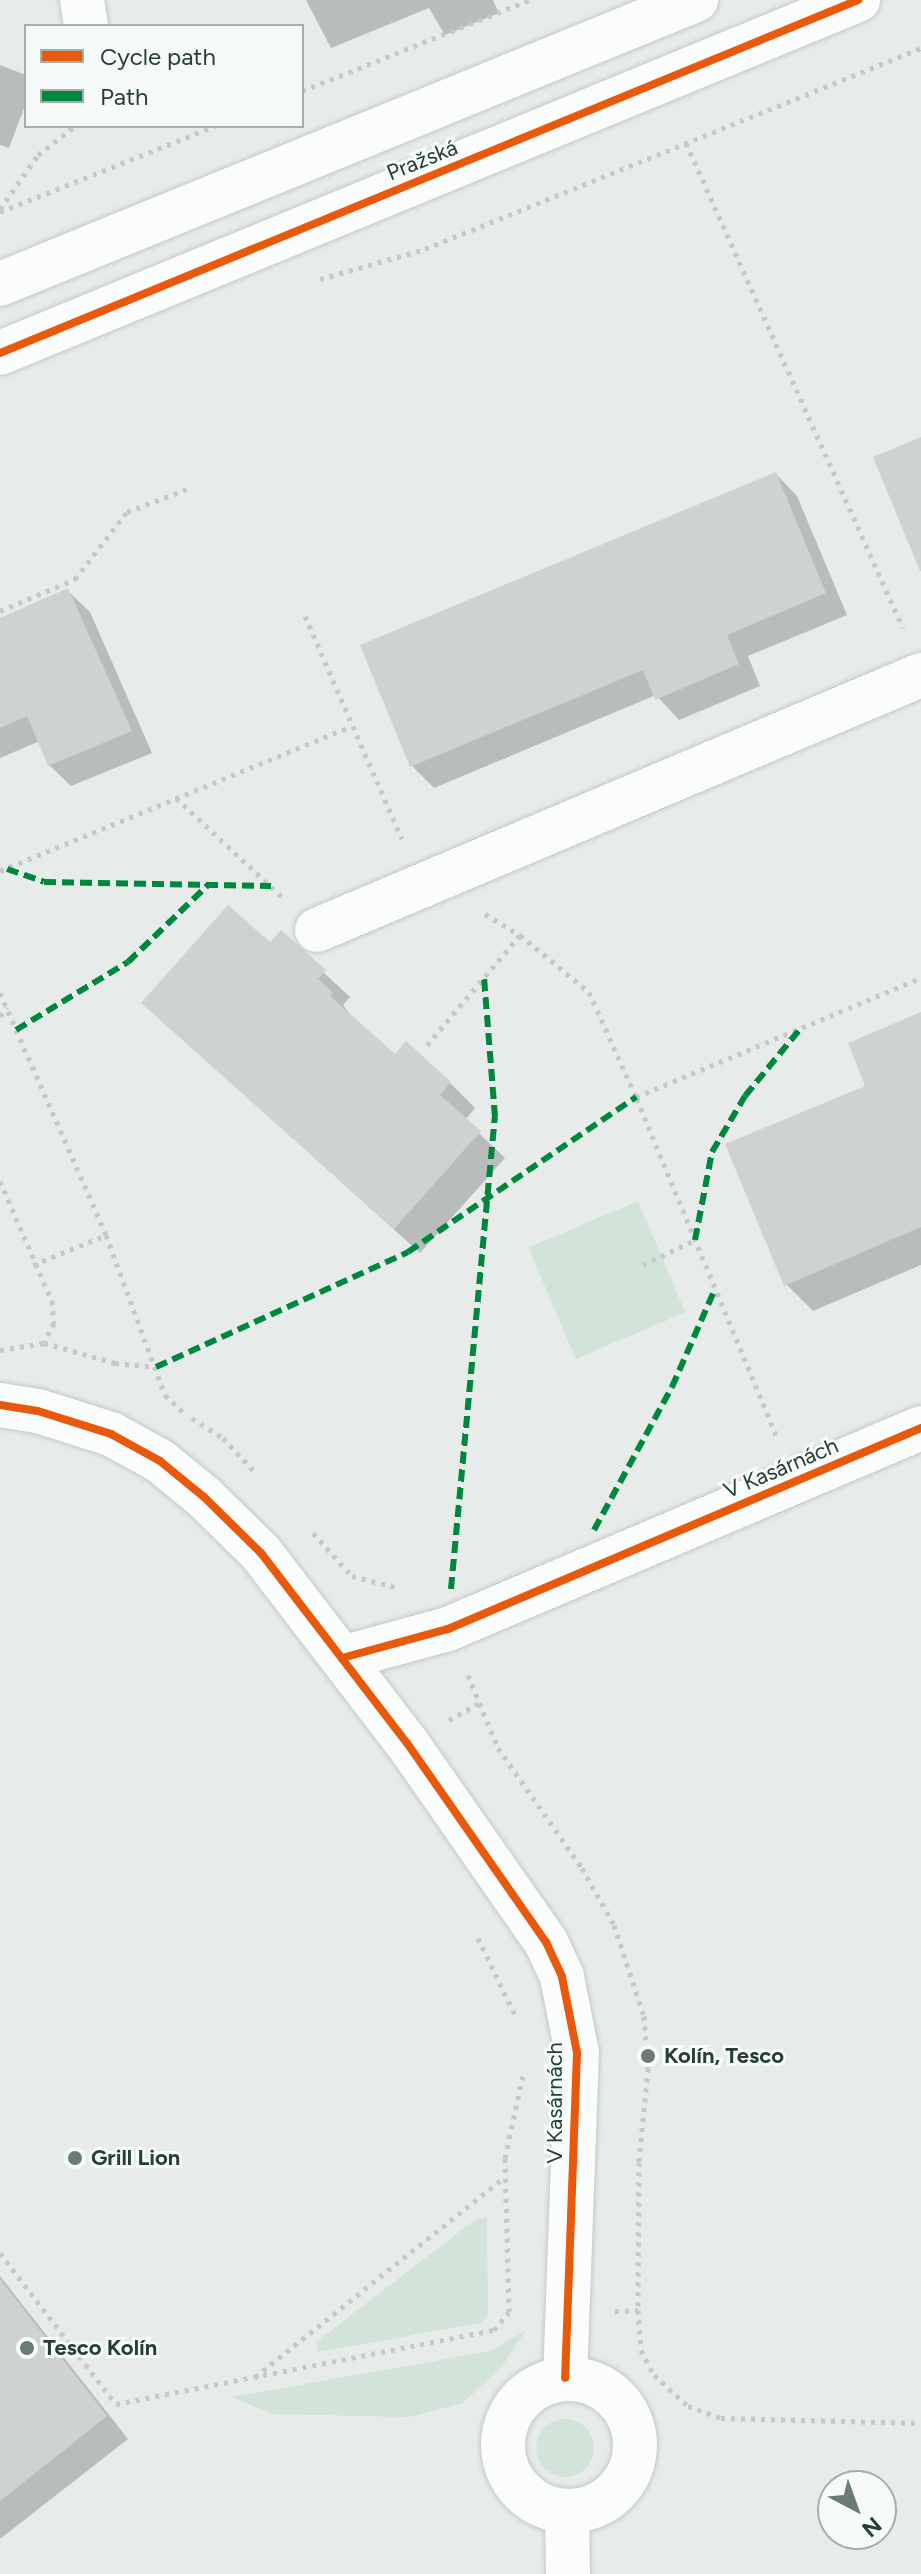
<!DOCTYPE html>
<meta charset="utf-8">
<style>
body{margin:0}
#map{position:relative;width:921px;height:2574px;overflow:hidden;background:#e7ebea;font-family:Figtree,sans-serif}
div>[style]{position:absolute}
.green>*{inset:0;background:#d2e3d9;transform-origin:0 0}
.round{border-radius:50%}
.shadow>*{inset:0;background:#0003}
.building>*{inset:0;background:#ced3d1}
.path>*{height:5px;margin-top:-2.5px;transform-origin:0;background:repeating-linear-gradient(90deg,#c2cbca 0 4px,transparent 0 10px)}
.roads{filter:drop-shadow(0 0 2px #c4c8c7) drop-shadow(0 0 2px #c4c8c7)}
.minor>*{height:44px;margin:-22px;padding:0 22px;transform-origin:22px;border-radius:22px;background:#fbfcfc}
.minor>.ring{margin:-22px;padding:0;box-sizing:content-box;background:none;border:44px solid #fbfcfc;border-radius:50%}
.quiet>*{height:6px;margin-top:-3px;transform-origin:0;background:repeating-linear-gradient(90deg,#00873e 0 12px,transparent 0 18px)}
.cycleway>*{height:8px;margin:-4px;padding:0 4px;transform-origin:4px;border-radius:4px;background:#e8590c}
.dots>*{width:22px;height:22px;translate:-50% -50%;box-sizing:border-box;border:4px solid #f6faf8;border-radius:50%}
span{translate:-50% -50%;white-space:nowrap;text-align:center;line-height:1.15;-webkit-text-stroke:6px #f6faf8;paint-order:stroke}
.street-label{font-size:22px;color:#263e3a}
.poi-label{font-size:22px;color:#263e3a;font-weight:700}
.left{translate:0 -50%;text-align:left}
.legend{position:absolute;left:24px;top:24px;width:280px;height:104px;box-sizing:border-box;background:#f6faf8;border:2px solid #a3afac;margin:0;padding:10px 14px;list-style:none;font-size:24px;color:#263e3a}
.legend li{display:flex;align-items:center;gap:16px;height:40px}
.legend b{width:40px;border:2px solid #a3afac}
.north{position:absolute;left:817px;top:2470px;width:80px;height:80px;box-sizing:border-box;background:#f6faf8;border:2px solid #a3afac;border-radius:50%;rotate:139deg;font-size:22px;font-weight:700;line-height:32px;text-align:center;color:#263e3a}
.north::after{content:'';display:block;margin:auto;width:28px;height:36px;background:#6a7b78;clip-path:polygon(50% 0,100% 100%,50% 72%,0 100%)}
</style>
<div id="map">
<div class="green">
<div style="left:638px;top:1201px;width:121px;height:119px;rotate:67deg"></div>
<div style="clip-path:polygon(487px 2218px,488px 2316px,480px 2323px,318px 2352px,316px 2346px,324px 2336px,476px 2219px)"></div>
<div style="clip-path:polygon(526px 2330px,502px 2366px,463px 2403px,409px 2417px,272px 2414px,232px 2397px,491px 2351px)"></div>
<div class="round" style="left:536px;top:2419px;width:58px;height:58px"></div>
</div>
<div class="shadow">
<div style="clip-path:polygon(306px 0,493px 0,499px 13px,445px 35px,429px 8px,331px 48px)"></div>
<div style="clip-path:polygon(0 65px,26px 75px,26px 103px,9px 148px,0 145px)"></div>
<div style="clip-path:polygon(776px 474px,797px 496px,847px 615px,748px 656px,760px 686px,679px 720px,656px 695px,434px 788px,412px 766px)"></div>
<div style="clip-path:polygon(68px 591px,90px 612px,152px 753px,71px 786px,49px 765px,40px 741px,0 758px,0 620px)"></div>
<div style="clip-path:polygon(281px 933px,350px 997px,343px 1005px,355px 1021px,395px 1057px,450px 1083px,475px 1108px,465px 1120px,505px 1158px,420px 1253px,143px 1003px,270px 945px)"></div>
<div style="clip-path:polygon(921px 1014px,921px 1265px,813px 1311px,786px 1284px)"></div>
<div style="clip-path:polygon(0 2276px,128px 2439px,0 2539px)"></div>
</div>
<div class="building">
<div style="clip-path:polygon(921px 437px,921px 571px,920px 571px,873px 457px)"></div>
<div style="clip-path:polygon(776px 472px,826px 593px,727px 635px,739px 664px,655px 700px,643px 670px,410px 767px,360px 645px)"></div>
<div style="clip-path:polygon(68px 588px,132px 731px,48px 766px,27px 716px,0 728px,0 618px)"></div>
<div style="clip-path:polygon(228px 905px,270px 942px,281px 930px,326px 970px,318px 979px,333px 993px,330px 996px,395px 1054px,406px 1041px,451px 1082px,440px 1095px,481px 1131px,394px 1229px,141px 1003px)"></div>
<div style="clip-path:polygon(921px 1012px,921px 1227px,784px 1286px,725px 1144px,865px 1086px,848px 1043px)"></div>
<div style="clip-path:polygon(0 2279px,107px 2416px,0 2501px)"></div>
</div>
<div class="path">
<div style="left:302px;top:91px;width:245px;rotate:-21.8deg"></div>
<div style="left:686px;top:143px;width:531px;rotate:65.9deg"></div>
<div style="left:0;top:209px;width:66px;rotate:-54.9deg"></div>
<div style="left:38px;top:155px;width:47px;rotate:-38.1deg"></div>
<div style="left:0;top:212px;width:232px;rotate:-21.8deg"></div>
<div style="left:320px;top:279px;width:109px;rotate:-15.9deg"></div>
<div style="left:425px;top:249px;width:535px;rotate:-22.06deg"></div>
<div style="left:0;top:611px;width:82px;rotate:-23.1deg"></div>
<div style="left:75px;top:579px;width:85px;rotate:-52.2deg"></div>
<div style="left:127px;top:512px;width:67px;rotate:-20.9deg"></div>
<div style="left:305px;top:616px;width:243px;rotate:66.5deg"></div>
<div style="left:176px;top:798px;width:144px;rotate:43deg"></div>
<div style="left:0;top:871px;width:380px;rotate:-22.4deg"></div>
<div style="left:485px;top:914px;width:41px;rotate:31deg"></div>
<div style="left:520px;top:935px;width:89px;rotate:39.6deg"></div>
<div style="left:589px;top:992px;width:115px;rotate:65.9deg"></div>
<div style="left:0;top:993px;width:264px;rotate:66.3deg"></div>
<div style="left:106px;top:1235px;width:171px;rotate:69.8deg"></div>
<div style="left:165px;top:1395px;width:26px;rotate:43deg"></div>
<div style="left:0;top:1016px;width:11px;rotate:-49deg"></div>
<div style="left:427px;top:1045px;width:144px;rotate:-49.8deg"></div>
<div style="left:0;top:1181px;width:131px;rotate:66.6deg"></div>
<div style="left:52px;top:1301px;width:22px;rotate:85deg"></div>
<div style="left:54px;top:1323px;width:22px;rotate:117deg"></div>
<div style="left:44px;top:1343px;width:74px;rotate:15.7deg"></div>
<div style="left:115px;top:1363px;width:41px;rotate:5.6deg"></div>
<div style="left:33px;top:1265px;width:79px;rotate:-22.3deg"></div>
<div style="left:643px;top:1265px;width:58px;rotate:-25.7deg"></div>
<div style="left:0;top:1350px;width:45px;rotate:-9deg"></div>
<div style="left:192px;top:1418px;width:37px;rotate:33deg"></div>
<div style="left:223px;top:1438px;width:45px;rotate:46.8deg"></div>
<div style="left:776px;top:1435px;width:366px;rotate:-112.5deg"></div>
<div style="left:636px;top:1097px;width:309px;rotate:-22.7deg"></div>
<div style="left:313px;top:1533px;width:58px;rotate:47.8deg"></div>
<div style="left:352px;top:1576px;width:49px;rotate:14.3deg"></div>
<div style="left:468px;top:1675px;width:79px;rotate:67.7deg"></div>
<div style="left:498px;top:1748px;width:146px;rotate:55deg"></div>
<div style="left:582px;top:1868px;width:65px;rotate:60.7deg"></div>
<div style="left:614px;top:1925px;width:96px;rotate:71.8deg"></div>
<div style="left:644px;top:2016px;width:52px;rotate:85.6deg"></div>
<div style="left:648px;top:2068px;width:94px;rotate:95.5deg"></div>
<div style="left:639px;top:2162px;width:148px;rotate:90.4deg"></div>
<div style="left:638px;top:2310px;width:40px;rotate:85.7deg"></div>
<div style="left:641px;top:2350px;width:28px;rotate:63deg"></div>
<div style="left:654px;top:2375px;width:46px;rotate:42.4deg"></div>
<div style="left:688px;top:2406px;width:35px;rotate:20deg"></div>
<div style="left:721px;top:2418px;width:200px;rotate:1.4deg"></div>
<div style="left:449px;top:1720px;width:35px;rotate:-29deg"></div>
<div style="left:478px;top:1938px;width:85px;rotate:64.3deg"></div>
<div style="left:0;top:2253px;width:190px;rotate:52.5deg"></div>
<div style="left:116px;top:2404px;width:385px;rotate:-11.1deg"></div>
<div style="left:494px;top:2330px;width:23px;rotate:-50deg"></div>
<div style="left:509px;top:2312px;width:154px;rotate:-91.5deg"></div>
<div style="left:505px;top:2158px;width:85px;rotate:-77.8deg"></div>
<div style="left:615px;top:2311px;width:23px;rotate:-2deg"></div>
<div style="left:255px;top:2377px;width:318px;rotate:-38.7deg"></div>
</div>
<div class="roads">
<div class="minor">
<div style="left:82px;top:0;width:26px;rotate:81deg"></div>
<div style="left:0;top:284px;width:752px;rotate:-22.2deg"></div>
<div style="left:0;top:353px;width:928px;rotate:-22.36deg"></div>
<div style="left:317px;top:930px;width:656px;rotate:-22.89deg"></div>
<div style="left:0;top:1405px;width:38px;rotate:9deg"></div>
<div style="left:38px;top:1411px;width:77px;rotate:17.5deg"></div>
<div style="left:111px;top:1434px;width:56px;rotate:28.9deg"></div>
<div style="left:160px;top:1461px;width:57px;rotate:39.3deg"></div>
<div style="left:204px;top:1497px;width:80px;rotate:44.5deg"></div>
<div style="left:261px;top:1553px;width:240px;rotate:52.5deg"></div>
<div style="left:407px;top:1743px;width:243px;rotate:55.1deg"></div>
<div style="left:546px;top:1942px;width:38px;rotate:65deg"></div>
<div style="left:562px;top:1977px;width:77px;rotate:78.8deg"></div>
<div style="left:577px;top:2053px;width:325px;rotate:92.1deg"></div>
<div style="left:342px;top:1658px;width:110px;rotate:-15.3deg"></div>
<div style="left:448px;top:1629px;width:514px;rotate:-23.02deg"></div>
<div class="ring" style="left:503px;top:2379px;width:88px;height:88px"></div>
<div style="left:567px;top:2511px;width:63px;rotate:89.1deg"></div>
</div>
</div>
<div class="quiet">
<div style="left:7px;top:869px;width:39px;rotate:19deg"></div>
<div style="left:44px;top:882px;width:227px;rotate:1deg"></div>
<div style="left:16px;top:1030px;width:131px;rotate:-31.3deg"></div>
<div style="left:128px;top:962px;width:111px;rotate:-43.9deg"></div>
<div style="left:695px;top:1240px;width:90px;rotate:-79.1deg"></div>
<div style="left:712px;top:1152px;width:65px;rotate:-59.5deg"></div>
<div style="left:745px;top:1096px;width:87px;rotate:-50.6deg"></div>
<div style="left:156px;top:1367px;width:277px;rotate:-24.5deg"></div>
<div style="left:408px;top:1252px;width:276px;rotate:-34.2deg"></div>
<div style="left:594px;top:1530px;width:163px;rotate:-61.4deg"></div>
<div style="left:672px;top:1387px;width:107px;rotate:-66.3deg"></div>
<div style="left:451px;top:1589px;width:474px;rotate:-84.7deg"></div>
<div style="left:495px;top:1117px;width:140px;rotate:-94.5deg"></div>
</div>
<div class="cycleway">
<div style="left:0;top:353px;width:928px;rotate:-22.36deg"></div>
<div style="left:0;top:1405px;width:38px;rotate:9deg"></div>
<div style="left:38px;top:1411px;width:77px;rotate:17.5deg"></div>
<div style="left:111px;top:1434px;width:56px;rotate:28.9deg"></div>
<div style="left:160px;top:1461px;width:57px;rotate:39.3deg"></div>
<div style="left:204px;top:1497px;width:80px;rotate:44.5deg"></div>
<div style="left:261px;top:1553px;width:240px;rotate:52.5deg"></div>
<div style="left:407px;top:1743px;width:243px;rotate:55.1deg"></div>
<div style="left:546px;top:1942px;width:38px;rotate:65deg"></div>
<div style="left:562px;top:1977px;width:77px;rotate:78.8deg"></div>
<div style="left:577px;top:2053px;width:325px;rotate:92.1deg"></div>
<div style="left:342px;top:1658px;width:110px;rotate:-15.3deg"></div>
<div style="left:448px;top:1629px;width:514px;rotate:-23.02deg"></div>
</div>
<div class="dots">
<div style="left:648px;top:2056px;background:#6a7b78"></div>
<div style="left:75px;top:2158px;background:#6a7b78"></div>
<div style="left:27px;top:2348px;background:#6a7b78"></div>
</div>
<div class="street-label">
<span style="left:422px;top:160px;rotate:-22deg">Pražská</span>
<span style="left:781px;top:1468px;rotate:-23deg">V Kasárnách</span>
<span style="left:555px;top:2103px;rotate:-90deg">V Kasárnách</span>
</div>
<div class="poi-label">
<span class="left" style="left:664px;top:2056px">Kolín, Tesco</span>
<span class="left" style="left:91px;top:2158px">Grill Lion</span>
<span class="left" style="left:43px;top:2348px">Tesco Kolín</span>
</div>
<ul class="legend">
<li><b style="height:10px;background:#e8590c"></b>Cycle path</li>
<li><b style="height:10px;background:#00873e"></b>Path</li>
</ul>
<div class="north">N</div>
</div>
